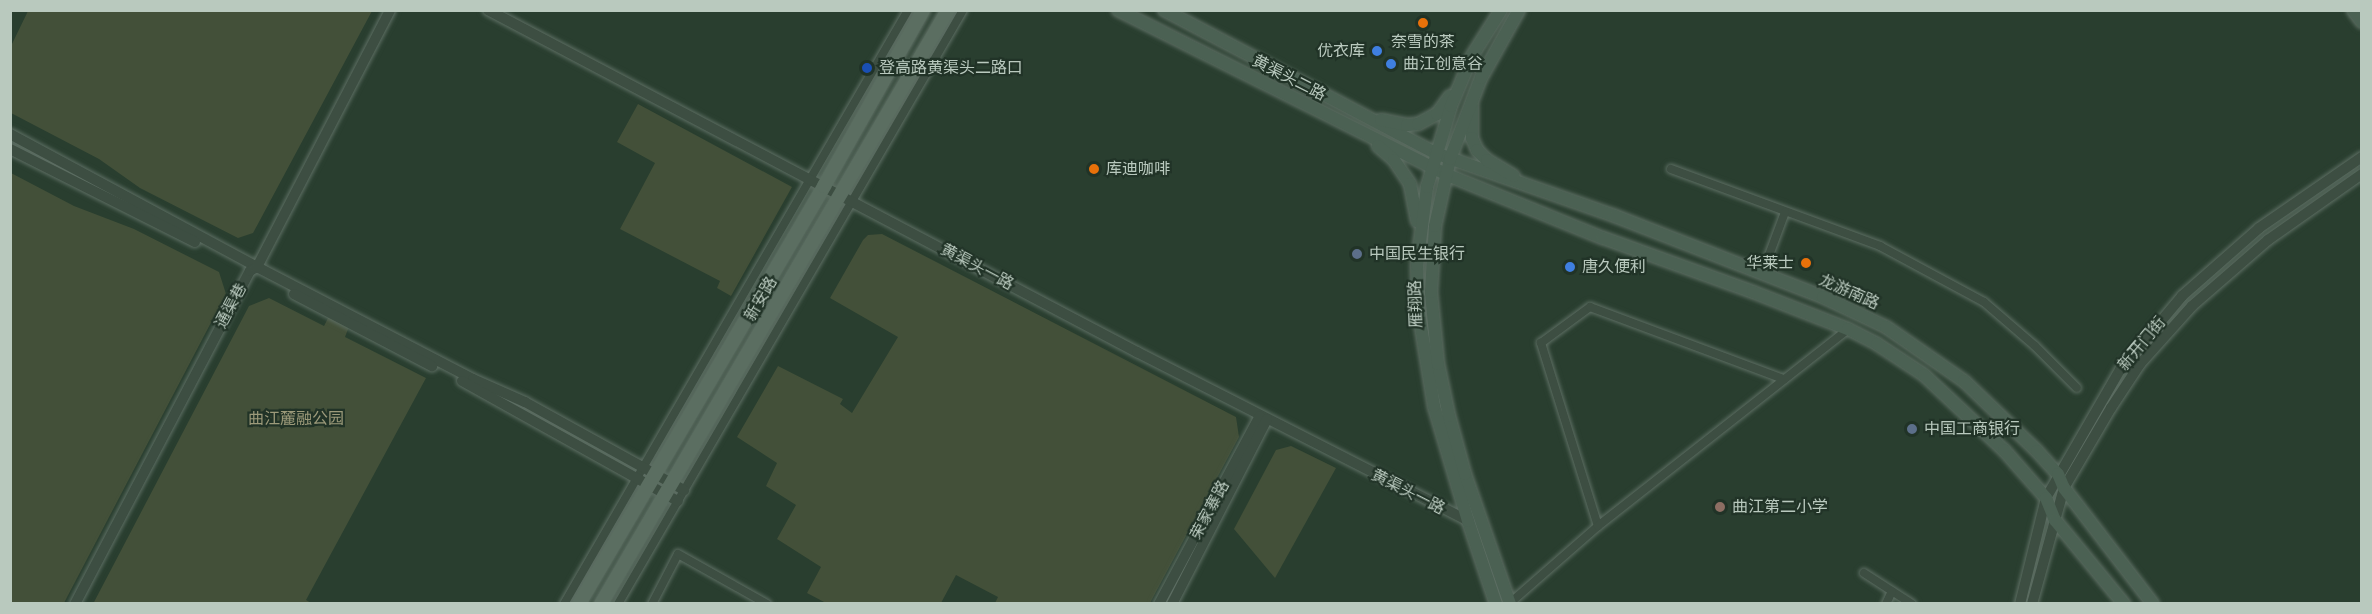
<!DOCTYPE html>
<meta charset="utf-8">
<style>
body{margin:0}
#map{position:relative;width:2372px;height:614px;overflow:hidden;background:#293e2f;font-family:Raleway,"Noto Sans SC",sans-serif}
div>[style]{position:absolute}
.green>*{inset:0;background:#435039}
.roads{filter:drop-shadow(0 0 2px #5d6e63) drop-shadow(0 0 2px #5d6e63)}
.minor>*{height:8px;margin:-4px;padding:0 4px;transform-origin:4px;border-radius:4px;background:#3d4e42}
.tertiary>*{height:10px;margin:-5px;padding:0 5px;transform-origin:5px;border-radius:5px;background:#3d4e42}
.secondary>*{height:12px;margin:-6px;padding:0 6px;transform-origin:6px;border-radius:6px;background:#4b6153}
.primary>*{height:14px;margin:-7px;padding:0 7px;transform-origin:7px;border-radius:7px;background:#5b6e61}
.dots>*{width:16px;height:16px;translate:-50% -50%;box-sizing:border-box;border:3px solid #213327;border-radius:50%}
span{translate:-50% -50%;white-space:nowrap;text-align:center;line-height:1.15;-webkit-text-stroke:4.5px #213327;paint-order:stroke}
.poi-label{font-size:16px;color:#b9c9be}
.right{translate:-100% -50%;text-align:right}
.left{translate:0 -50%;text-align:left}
.street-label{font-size:16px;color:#b9c9be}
.park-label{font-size:16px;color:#9c9a7a}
.frame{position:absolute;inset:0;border:12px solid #b9c9be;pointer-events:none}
</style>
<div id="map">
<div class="green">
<div style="clip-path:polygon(28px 11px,28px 10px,372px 11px,253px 233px,238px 238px,140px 188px,99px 159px,11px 113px,11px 46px)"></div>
<div style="clip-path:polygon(638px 104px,792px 187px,731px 296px,717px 288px,720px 281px,620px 229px,655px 163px,617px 142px)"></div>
<div style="clip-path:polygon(11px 173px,74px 206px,134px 229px,219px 272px,226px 294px,64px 603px,11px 603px)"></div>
<div style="clip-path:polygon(882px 234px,1236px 417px,1239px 437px,1150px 603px,995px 603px,998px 597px,956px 575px,941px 603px,826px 603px,807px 593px,821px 567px,777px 539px,796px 505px,766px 486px,777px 463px,737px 437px,778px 366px,843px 399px,840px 404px,852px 413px,898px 337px,830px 298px,863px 240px,868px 235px)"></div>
<div style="clip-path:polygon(269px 298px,324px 326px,330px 314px,350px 324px,345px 337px,426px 378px,306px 600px,311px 603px,93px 604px,249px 306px)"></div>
<div style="clip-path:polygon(1291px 446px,1336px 468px,1275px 578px,1234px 529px,1276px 450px)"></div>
</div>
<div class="roads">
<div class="minor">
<div style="left:1671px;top:169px;width:223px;rotate:20.2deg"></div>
<div style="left:1880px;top:246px;width:118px;rotate:28.3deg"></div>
<div style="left:1984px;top:302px;width:67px;rotate:40.8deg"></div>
<div style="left:2035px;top:346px;width:59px;rotate:45deg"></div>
<div style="left:1762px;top:274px;width:66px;rotate:-69.6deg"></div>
<div style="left:1598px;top:526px;width:192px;rotate:-107.3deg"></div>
<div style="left:1541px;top:343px;width:61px;rotate:-36.3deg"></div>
<div style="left:1590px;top:307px;width:207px;rotate:20.4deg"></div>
<div style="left:1864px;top:573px;width:57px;rotate:32.9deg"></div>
<div style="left:1510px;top:603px;width:117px;rotate:-41.2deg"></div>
<div style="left:1598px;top:526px;width:318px;rotate:-38.2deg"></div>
<div style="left:564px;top:604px;width:686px;rotate:-59.92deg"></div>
<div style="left:618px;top:604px;width:687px;rotate:-59.85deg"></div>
<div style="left:652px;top:604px;width:56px;rotate:-62.5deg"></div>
<div style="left:678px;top:554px;width:102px;rotate:29.3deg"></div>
<div style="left:1886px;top:604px;width:14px;rotate:-65deg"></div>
</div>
<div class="tertiary">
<div style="left:488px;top:10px;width:734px;rotate:27.79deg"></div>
<div style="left:1137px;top:352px;width:372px;rotate:27deg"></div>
<div style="left:10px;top:134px;width:281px;rotate:28.3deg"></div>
<div style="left:257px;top:267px;width:243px;rotate:27.4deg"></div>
<div style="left:473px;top:379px;width:57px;rotate:23.9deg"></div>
<div style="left:525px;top:402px;width:182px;rotate:29deg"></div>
<div style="left:10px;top:149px;width:207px;rotate:26.7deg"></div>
<div style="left:294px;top:294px;width:156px;rotate:27.6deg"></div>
<div style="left:462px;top:381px;width:247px;rotate:29.1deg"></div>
<div style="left:75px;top:604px;width:376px;rotate:-62.3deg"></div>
<div style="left:250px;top:271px;width:8px;rotate:-30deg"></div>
<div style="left:257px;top:267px;width:289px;rotate:-62.6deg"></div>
<div style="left:1159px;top:604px;width:213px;rotate:-61.8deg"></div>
<div style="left:1172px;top:604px;width:208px;rotate:-62.8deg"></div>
<div style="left:2020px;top:604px;width:109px;rotate:-76.2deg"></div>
<div style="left:2046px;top:498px;width:148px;rotate:-60deg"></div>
<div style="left:2120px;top:370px;width:97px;rotate:-50deg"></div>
<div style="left:2182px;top:296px;width:103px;rotate:-41.4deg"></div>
<div style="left:2259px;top:228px;width:125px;rotate:-34.6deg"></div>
<div style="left:2032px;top:604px;width:120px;rotate:-74.6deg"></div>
<div style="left:2064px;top:488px;width:93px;rotate:-59.6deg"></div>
<div style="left:2111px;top:408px;width:53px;rotate:-56.6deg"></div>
<div style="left:2140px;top:364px;width:78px;rotate:-48.1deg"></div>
<div style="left:2192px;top:306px;width:101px;rotate:-41deg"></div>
<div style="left:2268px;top:240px;width:115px;rotate:-35.1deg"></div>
</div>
<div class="secondary">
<div style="left:1118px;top:10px;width:366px;rotate:26.6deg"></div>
<div style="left:1445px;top:174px;width:170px;rotate:22.1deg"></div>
<div style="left:1603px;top:238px;width:159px;rotate:19.8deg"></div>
<div style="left:1753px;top:292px;width:102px;rotate:21.3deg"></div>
<div style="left:1848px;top:329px;width:33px;rotate:27deg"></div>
<div style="left:1877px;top:344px;width:56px;rotate:33.4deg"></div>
<div style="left:1924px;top:375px;width:110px;rotate:43.2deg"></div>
<div style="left:2004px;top:450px;width:64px;rotate:48.8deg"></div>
<div style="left:2046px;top:498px;width:24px;rotate:68deg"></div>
<div style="left:2055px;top:520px;width:109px;rotate:50.6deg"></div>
<div style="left:1164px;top:10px;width:306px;rotate:27.8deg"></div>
<div style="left:1435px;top:153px;width:191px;rotate:19.3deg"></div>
<div style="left:1615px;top:216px;width:223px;rotate:21.3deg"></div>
<div style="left:1823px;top:297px;width:70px;rotate:25.5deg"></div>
<div style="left:1886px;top:327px;width:95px;rotate:34.7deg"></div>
<div style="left:1964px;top:381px;width:101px;rotate:43.8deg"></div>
<div style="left:2037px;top:451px;width:31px;rotate:48deg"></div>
<div style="left:2058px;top:474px;width:15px;rotate:67deg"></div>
<div style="left:2064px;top:488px;width:146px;rotate:52.5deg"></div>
<div style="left:2353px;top:10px;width:15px;rotate:53deg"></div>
<div style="left:1472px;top:106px;width:32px;rotate:90deg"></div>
<div style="left:1472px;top:138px;width:13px;rotate:67deg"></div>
<div style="left:1477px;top:150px;width:14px;rotate:45deg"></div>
<div style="left:1487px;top:160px;width:31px;rotate:31deg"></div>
<div style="left:1381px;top:120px;width:26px;rotate:11deg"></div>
<div style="left:1407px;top:125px;width:11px;rotate:-5deg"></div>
<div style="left:1418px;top:124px;width:21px;rotate:-28deg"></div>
<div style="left:1437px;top:114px;width:22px;rotate:-54deg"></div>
<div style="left:1378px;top:146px;width:21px;rotate:41deg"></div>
<div style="left:1394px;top:160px;width:29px;rotate:56deg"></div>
<div style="left:1410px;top:184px;width:38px;rotate:79deg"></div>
<div style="left:1496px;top:604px;width:88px;rotate:-108.6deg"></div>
<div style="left:1468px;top:521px;width:120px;rotate:-106.5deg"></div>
<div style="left:1434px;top:406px;width:99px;rotate:-99.3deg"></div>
<div style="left:1418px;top:308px;width:43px;rotate:-91.3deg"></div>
<div style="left:1417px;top:265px;width:79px;rotate:-82.7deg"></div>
<div style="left:1427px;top:187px;width:84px;rotate:-73.5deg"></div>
<div style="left:1451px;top:106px;width:54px;rotate:-67.2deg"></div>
<div style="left:1472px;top:56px;width:54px;rotate:-57.8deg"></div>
<div style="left:1510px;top:604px;width:138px;rotate:-109.1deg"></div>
<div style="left:1465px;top:474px;width:60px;rotate:-105.4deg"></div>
<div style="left:1449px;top:416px;width:53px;rotate:-101.9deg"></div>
<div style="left:1438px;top:364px;width:72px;rotate:-95.6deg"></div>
<div style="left:1431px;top:292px;width:66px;rotate:-86.5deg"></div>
<div style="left:1435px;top:226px;width:69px;rotate:-77.4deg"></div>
<div style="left:1450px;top:159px;width:87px;rotate:-69.1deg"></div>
<div style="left:1481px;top:78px;width:78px;rotate:-60.8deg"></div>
</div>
<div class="primary">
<div style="left:579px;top:604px;width:485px;rotate:-59.6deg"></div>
<div style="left:824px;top:186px;width:202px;rotate:-60.6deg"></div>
<div style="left:601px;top:604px;width:688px;rotate:-59.71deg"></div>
</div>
</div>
<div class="dots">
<div style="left:1423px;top:23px;background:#e8710a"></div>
<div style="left:1377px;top:51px;background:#3f7fe0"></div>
<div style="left:1391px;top:64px;background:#3f7fe0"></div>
<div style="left:867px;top:68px;background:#1a4fb4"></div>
<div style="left:1094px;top:169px;background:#e8710a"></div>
<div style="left:1357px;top:254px;background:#5c6f8a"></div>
<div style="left:1806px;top:263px;background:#e8710a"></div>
<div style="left:1570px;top:267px;background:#3f7fe0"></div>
<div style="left:1912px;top:429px;background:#5c6f8a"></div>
<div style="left:1720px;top:507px;background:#8d6e63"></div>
</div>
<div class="poi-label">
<span style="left:1423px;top:42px">奈雪的茶</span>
<span class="right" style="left:1365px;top:51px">优衣库</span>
<span class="left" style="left:1403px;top:64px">曲江创意谷</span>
<span class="left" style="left:879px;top:68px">登高路黄渠头二路口</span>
<span class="left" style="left:1106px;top:169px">库迪咖啡</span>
<span class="left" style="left:1369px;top:254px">中国民生银行</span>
<span class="right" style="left:1794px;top:263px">华莱士</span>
<span class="left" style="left:1582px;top:267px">唐久便利</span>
<span class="left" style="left:1924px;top:429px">中国工商银行</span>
<span class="left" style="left:1732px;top:507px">曲江第二小学</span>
</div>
<div class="street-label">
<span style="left:1289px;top:78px;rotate:27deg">黄渠头二路</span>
<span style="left:977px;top:267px;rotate:28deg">黄渠头一路</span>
<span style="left:1849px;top:292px;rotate:24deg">龙游南路</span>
<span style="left:761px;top:299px;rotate:-60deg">新安路</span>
<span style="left:1416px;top:304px;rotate:-92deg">雁翔路</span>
<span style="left:231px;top:306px;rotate:-62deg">通渠巷</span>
<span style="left:2142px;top:344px;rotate:-50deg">新开门街</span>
<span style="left:1408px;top:492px;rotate:27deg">黄渠头一路</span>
<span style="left:1210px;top:510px;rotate:-62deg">荣家寨路</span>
</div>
<div class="park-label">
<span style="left:296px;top:419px">曲江麓融公园</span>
</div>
<div class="frame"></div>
</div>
